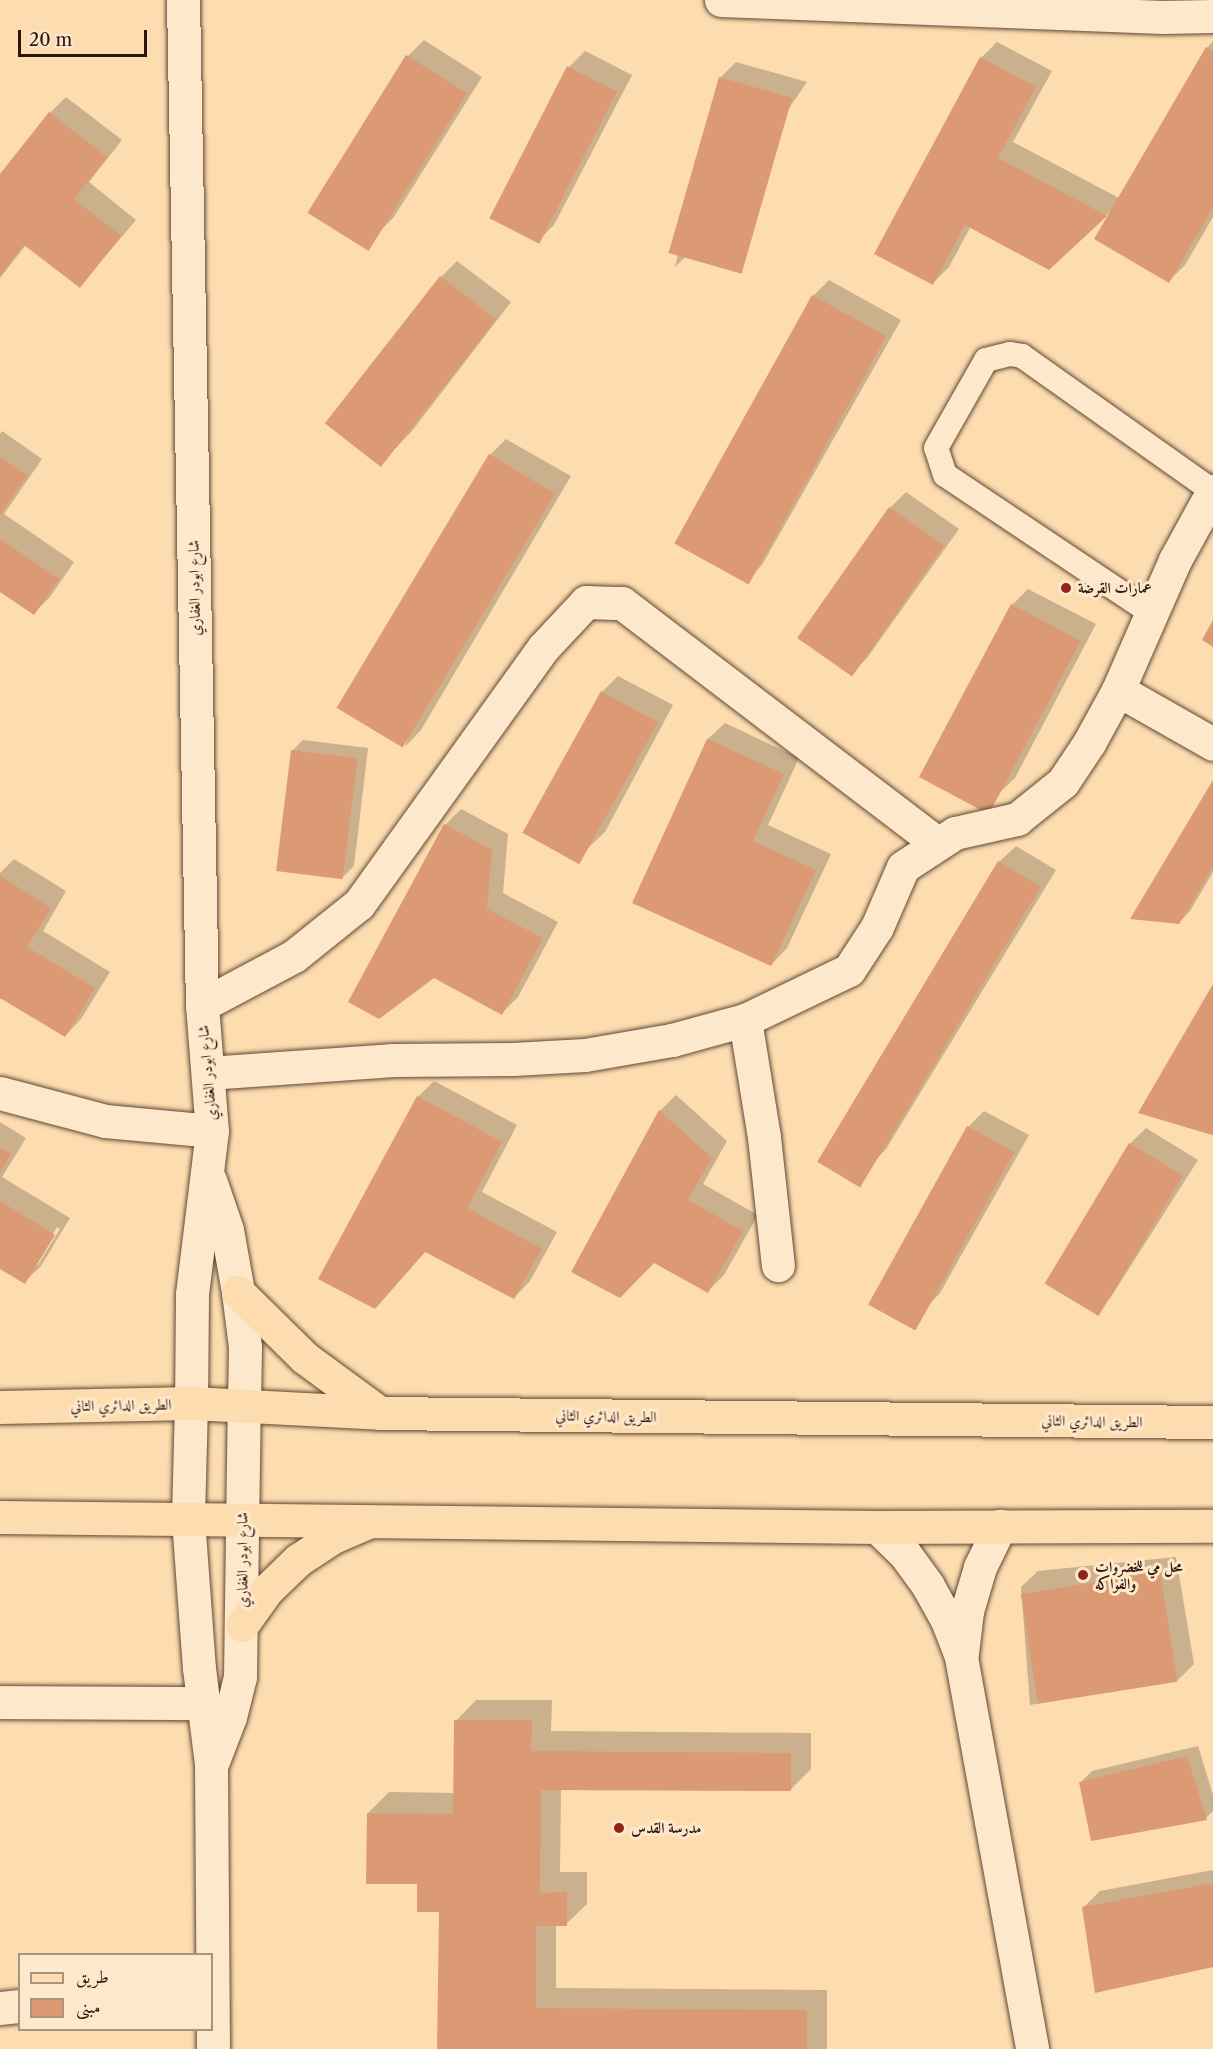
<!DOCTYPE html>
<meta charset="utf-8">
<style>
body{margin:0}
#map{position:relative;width:1213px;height:2049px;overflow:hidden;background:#fddcaf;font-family:"Libre Caslon Text",Amiri,serif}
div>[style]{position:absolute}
.shadow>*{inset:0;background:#0003}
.building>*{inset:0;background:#db9a73;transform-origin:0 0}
.roads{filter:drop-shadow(0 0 2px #604836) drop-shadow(0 0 2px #604836)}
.service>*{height:24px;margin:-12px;padding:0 12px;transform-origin:12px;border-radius:12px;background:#fee8cb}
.minor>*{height:33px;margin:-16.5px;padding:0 16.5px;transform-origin:16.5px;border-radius:16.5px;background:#fee8cb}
.tertiary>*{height:33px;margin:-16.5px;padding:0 16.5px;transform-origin:16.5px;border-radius:16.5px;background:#fee8cb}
.primary>*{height:33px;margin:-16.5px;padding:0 16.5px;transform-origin:16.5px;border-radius:16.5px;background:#fddcaf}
.dots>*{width:16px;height:16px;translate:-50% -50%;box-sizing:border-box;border:3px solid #fee8cb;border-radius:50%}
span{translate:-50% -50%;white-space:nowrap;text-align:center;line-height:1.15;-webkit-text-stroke:6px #fee8cb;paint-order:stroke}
.street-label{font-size:15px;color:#2c160d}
.poi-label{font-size:15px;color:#2c160d;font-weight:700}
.left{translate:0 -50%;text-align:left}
.legend{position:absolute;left:18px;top:1953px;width:195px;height:78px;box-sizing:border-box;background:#fee8cb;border:2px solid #aa947f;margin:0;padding:8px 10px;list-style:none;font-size:18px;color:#2c160d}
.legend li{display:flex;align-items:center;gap:12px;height:30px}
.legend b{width:30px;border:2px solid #aa947f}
.scale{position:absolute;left:18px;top:30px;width:129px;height:27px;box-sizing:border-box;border:3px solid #2c160d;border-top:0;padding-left:8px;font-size:18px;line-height:21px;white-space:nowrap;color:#2c160d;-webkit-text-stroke:4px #fee8cb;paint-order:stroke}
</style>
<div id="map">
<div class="shadow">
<div style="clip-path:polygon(424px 40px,482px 77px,394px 217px,378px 233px,408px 56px)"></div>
<div style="clip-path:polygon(1213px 41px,1213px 217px,1185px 265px,1169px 281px,1112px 210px,1049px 268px,971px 226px,949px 267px,933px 283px,981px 58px,997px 42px,1052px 71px,1013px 142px,1119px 198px,1207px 48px)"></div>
<div style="clip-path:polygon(585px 51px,632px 75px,554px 225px,538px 241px,569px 67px)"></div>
<div style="clip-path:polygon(736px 62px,807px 82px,691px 251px,675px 267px,720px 78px)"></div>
<div style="clip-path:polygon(66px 97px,122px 140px,89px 182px,136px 220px,80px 286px,26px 245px,0 278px,0 177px,50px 113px)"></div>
<div style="clip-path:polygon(457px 261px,511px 302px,412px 431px,396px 448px,327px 424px,441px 277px)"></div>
<div style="clip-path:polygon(829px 280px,901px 320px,762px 565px,746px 581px,813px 296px)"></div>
<div style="clip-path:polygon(2px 431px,42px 459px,4px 514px,74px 562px,50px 597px,34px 613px,0 590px,0 434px)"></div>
<div style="clip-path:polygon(506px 439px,571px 476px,421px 730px,405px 747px,490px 455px)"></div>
<div style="clip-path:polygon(906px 492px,959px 529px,867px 658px,851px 674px,798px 637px,890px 508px)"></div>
<div style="clip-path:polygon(1028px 589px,1096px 624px,1015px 778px,998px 794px,1012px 605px)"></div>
<div style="clip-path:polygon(618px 676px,673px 705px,605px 832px,588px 848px,602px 692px)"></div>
<div style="clip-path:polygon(725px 723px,799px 758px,768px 825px,831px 854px,787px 948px,771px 965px,634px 902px,708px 739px)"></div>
<div style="clip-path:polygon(303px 740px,368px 748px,354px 866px,343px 877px,292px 751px)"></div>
<div style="clip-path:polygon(1213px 783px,1213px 872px,1190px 911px,1179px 923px)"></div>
<div style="clip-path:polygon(461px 809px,508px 834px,503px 893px,558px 922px,518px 997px,502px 1013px,445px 825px)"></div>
<div style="clip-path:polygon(1016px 846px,1056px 870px,886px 1149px,870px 1166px,999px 862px)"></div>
<div style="clip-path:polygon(14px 859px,66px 891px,43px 931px,110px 972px,81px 1019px,65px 1036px,2px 997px,0 1000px,0 873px)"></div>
<div style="clip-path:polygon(434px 1081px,517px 1125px,482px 1192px,557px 1232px,530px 1281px,514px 1298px,426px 1251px,375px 1307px,418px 1097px)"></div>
<div style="clip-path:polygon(676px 1095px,727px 1141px,703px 1184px,758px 1215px,724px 1275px,708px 1291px,654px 1261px,573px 1271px,660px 1111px)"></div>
<div style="clip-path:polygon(984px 1111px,1029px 1135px,940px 1293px,924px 1310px,968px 1127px)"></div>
<div style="clip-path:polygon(evenodd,0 1122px,26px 1138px,2px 1177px,70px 1218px,41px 1266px,24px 1282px,0 1268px,0 1122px,57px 1227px,60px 1229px,38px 1265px,34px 1265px,57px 1227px)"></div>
<div style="clip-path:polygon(1146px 1128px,1198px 1160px,1111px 1297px,1095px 1313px,1130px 1144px)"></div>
<div style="clip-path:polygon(1176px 1557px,1194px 1664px,1178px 1680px,1030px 1705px,1021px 1587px,1038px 1571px)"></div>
<div style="clip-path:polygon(476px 1700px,552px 1700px,551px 1731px,811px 1733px,811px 1769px,790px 1790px,561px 1789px,560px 1872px,587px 1872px,587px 1904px,566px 1924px,556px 1924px,556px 1988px,827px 1990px,827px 2049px,439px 2049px,441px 1911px,368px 1813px,389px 1792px,455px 1793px,456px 1721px)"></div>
<div style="clip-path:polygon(1198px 1746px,1213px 1795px,1213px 1811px,1206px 1818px,1081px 1782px,1092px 1771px)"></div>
<div style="clip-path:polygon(1213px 1870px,1213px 1965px,1084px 1907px,1100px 1891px)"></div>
</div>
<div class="building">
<div style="clip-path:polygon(1206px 47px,1213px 51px,1213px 208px,1169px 283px,1094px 239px)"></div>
<div style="left:406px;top:55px;width:72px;height:186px;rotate:32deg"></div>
<div style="clip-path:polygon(980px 57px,1036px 87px,998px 158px,1107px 216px,1049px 270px,965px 225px,933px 285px,874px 254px)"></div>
<div style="left:567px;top:66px;width:56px;height:171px;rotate:27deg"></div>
<div style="left:719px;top:77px;width:76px;height:183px;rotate:16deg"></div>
<div style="clip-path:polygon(49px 112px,107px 157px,74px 199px,121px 236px,80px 288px,24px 245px,0 276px,0 174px)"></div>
<div style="left:440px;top:276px;width:71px;height:187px;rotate:38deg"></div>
<div style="left:812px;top:295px;width:85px;height:284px;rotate:29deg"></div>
<div style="left:489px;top:454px;width:77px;height:296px;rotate:31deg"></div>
<div style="clip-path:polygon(0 457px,27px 475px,0 515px)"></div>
<div style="left:889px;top:507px;width:67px;height:160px;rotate:35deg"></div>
<div style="clip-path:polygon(0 539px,59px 579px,34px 615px,0 592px)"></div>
<div style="left:1011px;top:604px;width:79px;height:196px;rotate:28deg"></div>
<div style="clip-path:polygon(1213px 620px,1213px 647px,1202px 640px)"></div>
<div style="left:601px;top:691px;width:65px;height:162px;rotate:29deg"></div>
<div style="clip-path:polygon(707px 739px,784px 774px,753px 841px,816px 870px,771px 966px,632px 903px)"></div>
<div style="left:291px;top:750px;width:67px;height:122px;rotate:7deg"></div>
<div style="clip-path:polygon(1213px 780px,1213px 867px,1179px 924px,1130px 919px)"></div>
<div style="clip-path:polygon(444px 824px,492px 850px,487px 909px,543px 938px,502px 1015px,434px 978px,379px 1019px,348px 1002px)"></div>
<div style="left:998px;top:861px;width:50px;height:351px;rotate:31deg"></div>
<div style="clip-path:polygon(0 876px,51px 908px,27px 947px,95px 988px,65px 1037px,0 998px)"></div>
<div style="clip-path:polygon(1213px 984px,1213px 1134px,1212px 1135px,1138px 1113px)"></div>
<div style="clip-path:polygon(417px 1096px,502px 1142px,467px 1208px,542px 1249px,514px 1299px,425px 1252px,375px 1309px,318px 1279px)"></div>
<div style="clip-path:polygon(659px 1110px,712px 1158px,688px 1200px,743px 1231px,708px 1293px,654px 1263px,620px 1298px,571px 1272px)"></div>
<div style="left:967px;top:1126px;width:54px;height:204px;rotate:29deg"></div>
<div style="left:1129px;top:1143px;width:63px;height:164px;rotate:31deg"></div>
<div style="clip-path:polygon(0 1148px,11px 1154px,0 1172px)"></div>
<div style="clip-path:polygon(0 1201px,55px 1235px,25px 1284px,0 1269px)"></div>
<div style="left:1160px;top:1572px;width:111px;height:141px;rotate:81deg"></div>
<div style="clip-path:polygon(454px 1720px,532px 1720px,531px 1751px,791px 1753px,791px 1791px,541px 1790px,540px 1893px,567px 1892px,567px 1926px,536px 1926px,536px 2008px,807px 2010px,807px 2049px,437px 2049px,439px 1912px,417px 1912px,417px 1884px,366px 1884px,367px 1813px,453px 1814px)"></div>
<div style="clip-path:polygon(1187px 1756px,1207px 1820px,1091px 1841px,1079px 1782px)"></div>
<div style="clip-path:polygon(1213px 1883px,1213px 1967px,1095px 1993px,1082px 1907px)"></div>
</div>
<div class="roads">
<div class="service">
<div style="left:1153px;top:614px;width:250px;rotate:-146.2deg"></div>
<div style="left:945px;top:475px;width:28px;rotate:-108deg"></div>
<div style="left:936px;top:448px;width:101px;rotate:-60.4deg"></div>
<div style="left:986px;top:360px;width:25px;rotate:-14deg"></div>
<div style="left:1010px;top:354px;width:12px;rotate:9deg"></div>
<div style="left:1022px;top:356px;width:234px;rotate:35.3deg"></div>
</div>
<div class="minor">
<div style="left:183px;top:0;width:1005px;rotate:88.92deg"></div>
<div style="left:202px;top:1005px;width:126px;rotate:85.5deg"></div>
<div style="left:212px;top:1131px;width:165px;rotate:97deg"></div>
<div style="left:192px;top:1295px;width:108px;rotate:90.5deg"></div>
<div style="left:721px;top:0;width:442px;rotate:2.2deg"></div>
<div style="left:1163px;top:17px;width:50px;rotate:-1.1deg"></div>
<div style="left:1118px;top:690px;width:109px;rotate:29.6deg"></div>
<div style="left:202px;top:1005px;width:104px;rotate:-28deg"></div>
<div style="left:294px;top:956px;width:83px;rotate:-38.7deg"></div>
<div style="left:359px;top:904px;width:315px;rotate:-54.3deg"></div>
<div style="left:543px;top:648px;width:63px;rotate:-46.9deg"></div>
<div style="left:586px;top:602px;width:36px;rotate:2deg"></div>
<div style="left:622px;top:603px;width:397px;rotate:37.3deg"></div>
<div style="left:745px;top:1020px;width:119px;rotate:80.8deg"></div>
<div style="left:764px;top:1137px;width:129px;rotate:83.8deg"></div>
<div style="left:208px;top:1073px;width:186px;rotate:-4deg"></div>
<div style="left:394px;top:1060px;width:119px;rotate:-0.5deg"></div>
<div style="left:513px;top:1059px;width:72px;rotate:-3.2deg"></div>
<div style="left:585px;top:1055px;width:88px;rotate:-9.8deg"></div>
<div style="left:672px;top:1040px;width:76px;rotate:-15.3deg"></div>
<div style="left:745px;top:1020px;width:115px;rotate:-25.7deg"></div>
<div style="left:849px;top:970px;width:51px;rotate:-56.9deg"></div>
<div style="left:877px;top:927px;width:65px;rotate:-66.6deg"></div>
<div style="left:903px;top:867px;width:62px;rotate:-33.2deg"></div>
<div style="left:955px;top:833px;width:64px;rotate:-12.7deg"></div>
<div style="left:1017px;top:819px;width:59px;rotate:-38.8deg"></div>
<div style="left:1063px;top:782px;width:47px;rotate:-56.3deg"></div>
<div style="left:1089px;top:743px;width:60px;rotate:-61.3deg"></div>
<div style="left:1118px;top:690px;width:142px;rotate:-66.3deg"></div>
<div style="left:1175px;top:560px;width:79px;rotate:-61.2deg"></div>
<div style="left:0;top:1093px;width:109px;rotate:14.9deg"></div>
<div style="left:105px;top:1121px;width:107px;rotate:5.3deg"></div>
<div style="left:210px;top:1180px;width:53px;rotate:71.2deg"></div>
<div style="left:227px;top:1230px;width:63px;rotate:79.9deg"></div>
<div style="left:238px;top:1292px;width:55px;rotate:82.7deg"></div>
<div style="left:245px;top:1347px;width:59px;rotate:91deg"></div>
<div style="left:877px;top:1527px;width:39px;rotate:44deg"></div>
<div style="left:905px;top:1554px;width:39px;rotate:54deg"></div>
<div style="left:928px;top:1586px;width:39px;rotate:61deg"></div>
<div style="left:947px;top:1620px;width:40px;rotate:69deg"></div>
<div style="left:961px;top:1657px;width:398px;rotate:79.7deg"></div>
<div style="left:962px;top:1653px;width:42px;rotate:-83.2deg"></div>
<div style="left:967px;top:1611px;width:46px;rotate:-73.5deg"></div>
<div style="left:980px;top:1567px;width:46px;rotate:-64deg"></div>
<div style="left:0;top:1702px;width:203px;rotate:0.3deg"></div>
<div style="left:0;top:2008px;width:20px;rotate:-6deg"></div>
</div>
<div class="tertiary">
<div style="left:191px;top:1403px;width:116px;rotate:91.5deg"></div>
<div style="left:188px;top:1519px;width:149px;rotate:85.8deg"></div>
<div style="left:199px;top:1668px;width:98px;rotate:82.9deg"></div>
<div style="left:211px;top:1765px;width:284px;rotate:89.6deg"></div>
<div style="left:213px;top:1761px;width:47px;rotate:-68.9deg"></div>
<div style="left:230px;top:1717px;width:41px;rotate:-76deg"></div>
<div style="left:240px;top:1677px;width:271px;rotate:-89.2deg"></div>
</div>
<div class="primary">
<div style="left:238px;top:1292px;width:94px;rotate:44.6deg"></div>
<div style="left:305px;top:1358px;width:93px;rotate:36.3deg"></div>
<div style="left:0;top:1407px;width:191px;rotate:-1.2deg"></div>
<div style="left:191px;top:1403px;width:189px;rotate:3deg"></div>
<div style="left:380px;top:1413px;width:833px;rotate:0.62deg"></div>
<div style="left:0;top:1517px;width:877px;rotate:0.65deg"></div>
<div style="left:877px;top:1527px;width:336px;rotate:-0.2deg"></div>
<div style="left:242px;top:1625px;width:43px;rotate:-54.5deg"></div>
<div style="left:267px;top:1590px;width:43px;rotate:-44.1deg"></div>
<div style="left:298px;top:1560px;width:42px;rotate:-33.3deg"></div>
<div style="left:333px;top:1537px;width:36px;rotate:-23deg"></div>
</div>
</div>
<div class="dots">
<div style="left:1066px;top:588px;background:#8f2418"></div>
<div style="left:1083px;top:1575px;background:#8f2418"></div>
<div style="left:619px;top:1828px;background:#8f2418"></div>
</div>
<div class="street-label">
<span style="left:194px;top:588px;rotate:-91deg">شارع ابودر الغفاري</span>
<span style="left:207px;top:1073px;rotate:-95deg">شارع ابودر الغفاري</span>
<span style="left:121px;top:1405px;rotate:-1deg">الطريق الدائري الثاني</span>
<span style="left:606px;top:1416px;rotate:1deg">الطريق الدائري الثاني</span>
<span style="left:1092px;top:1421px;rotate:1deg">الطريق الدائري الثاني</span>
<span style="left:242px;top:1560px;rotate:-90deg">شارع ابودر الغفاري</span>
</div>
<div class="poi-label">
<span class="left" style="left:1078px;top:588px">عمارات القرضة</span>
<span class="left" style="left:1095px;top:1575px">محل مي للخضروات<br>والفواكه</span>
<span class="left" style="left:631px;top:1828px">مدرسة القدس</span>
</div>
<ul class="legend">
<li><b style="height:8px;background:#fddcaf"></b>طريق</li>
<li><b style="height:16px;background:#db9a73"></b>مبنى</li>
</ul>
<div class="scale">20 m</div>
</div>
